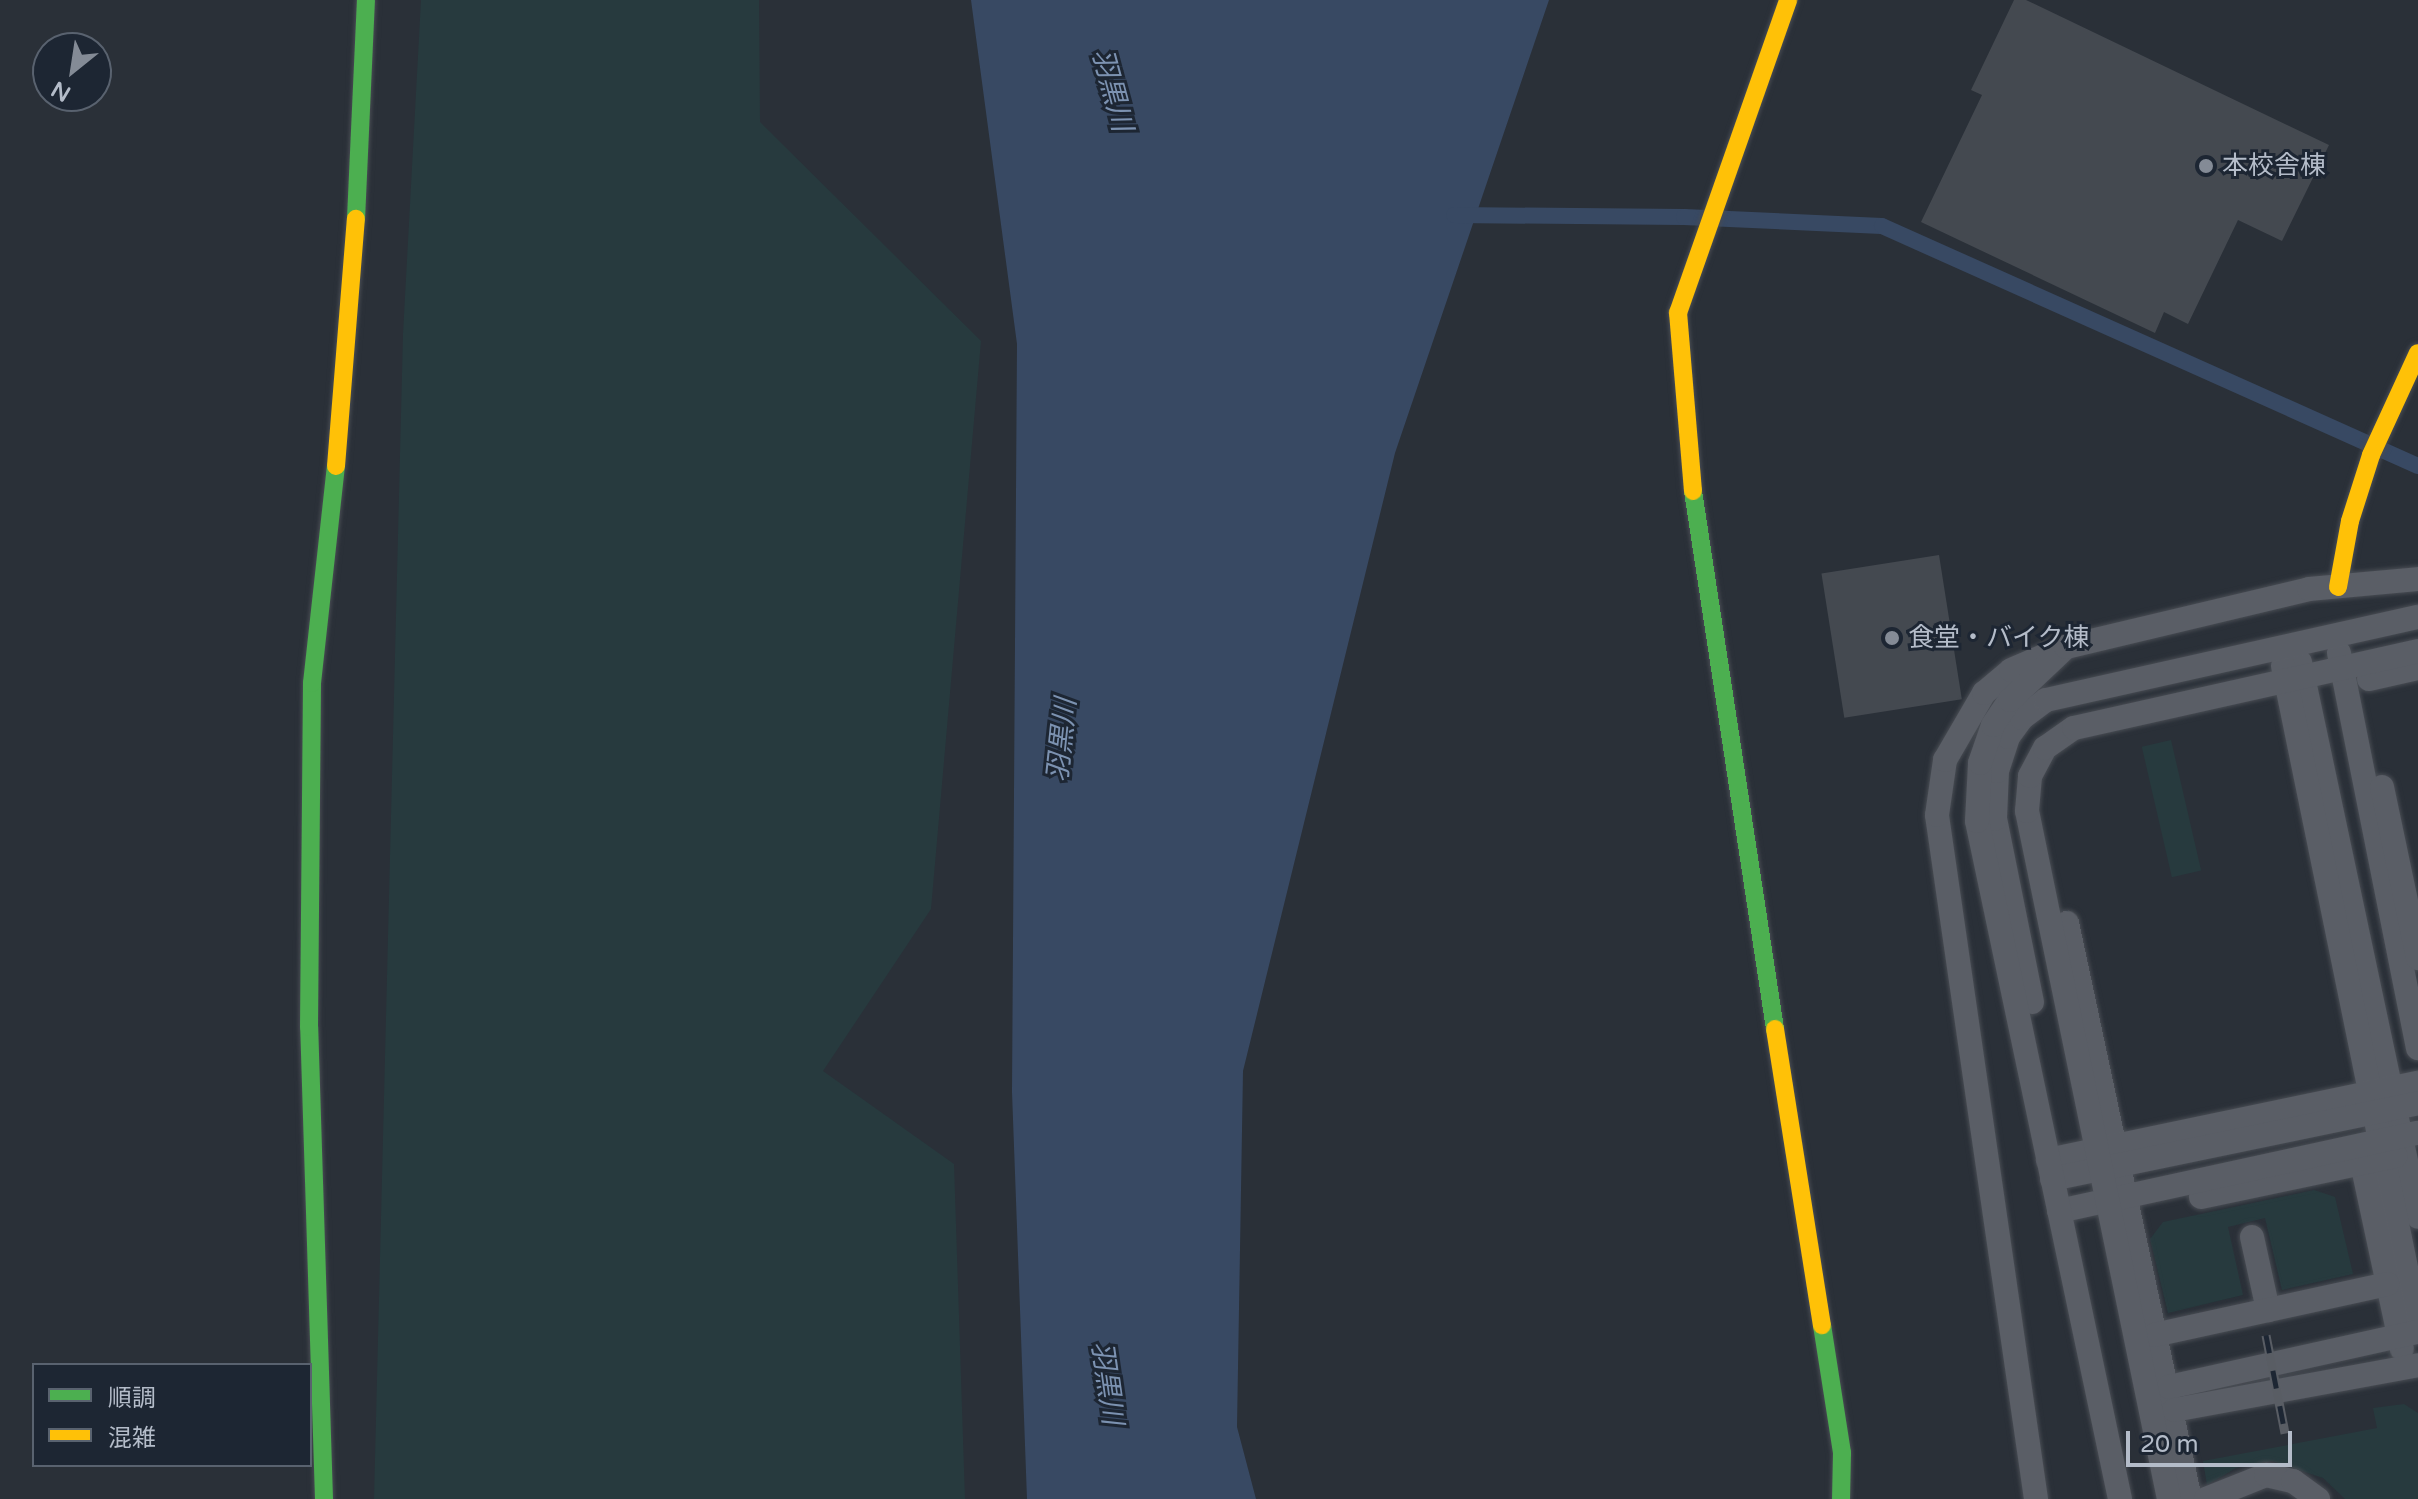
<!DOCTYPE html>
<meta charset="utf-8">
<style>
body{margin:0}
#map{position:relative;width:2418px;height:1499px;overflow:hidden;background:#2a3038;font-family:"Varela Round","Noto Sans JP",sans-serif}
div>[style]{position:absolute}
.green>*{inset:0;background:#273a3e;transform-origin:0 0}
.water>*{inset:0;background:#384963}
.stream>*{height:16px;margin:-8px;padding:0 8px;transform-origin:8px;border-radius:8px;background:#384963}
.building>*{inset:0;background:#444950;transform-origin:0 0}
.roads{filter:drop-shadow(0 0 2px #484c53) drop-shadow(0 0 2px #484c53)}
.lane>*{height:24px;margin:-12px;padding:0 12px;transform-origin:12px;border-radius:12px;background:#5a5e66}
.fast>*{height:18px;margin:-9px;padding:0 9px;transform-origin:9px;border-radius:9px;background:#4caf50}
.slow>*{height:18px;margin:-9px;padding:0 9px;transform-origin:9px;border-radius:9px;background:#ffc107}
.rail>*{height:9px;margin-top:-4.5px;transform-origin:0;background:repeating-linear-gradient(90deg,#1d2633 0 18px,#595d64 0 36px);box-sizing:border-box;border-block:2px solid #595d64}
.dots>*{width:22px;height:22px;translate:-50% -50%;box-sizing:border-box;border:4px solid #1d2633;border-radius:50%}
span{translate:-50% -50%;white-space:nowrap;text-align:center;line-height:1.15;-webkit-text-stroke:6px #1d2633;paint-order:stroke}
.poi-label{font-size:26px;color:#b4bcc9}
.left{translate:0 -50%;text-align:left}
.water-label{font-size:28px;color:#7c92b1;font-style:italic}
.legend{position:absolute;left:32px;top:1363px;width:280px;height:104px;box-sizing:border-box;background:#1d2633;border:2px solid #59626f;margin:0;padding:10px 14px;list-style:none;font-size:24px;color:#b4bcc9}
.legend li{display:flex;align-items:center;gap:16px;height:40px}
.legend b{width:40px;border:2px solid #59626f}
.north{position:absolute;left:32px;top:32px;width:80px;height:80px;box-sizing:border-box;background:#1d2633;border:2px solid #59626f;border-radius:50%;rotate:210deg;font-size:22px;font-weight:700;line-height:32px;text-align:center;color:#b4bcc9}
.north::after{content:'';display:block;margin:auto;width:28px;height:36px;background:#848b96;clip-path:polygon(50% 0,100% 100%,50% 72%,0 100%)}
.scale{position:absolute;left:2126px;top:1431px;width:166px;height:36px;box-sizing:border-box;border:4px solid #b4bcc9;border-top:0;padding-left:10px;font-size:24px;line-height:28px;white-space:nowrap;color:#b4bcc9;-webkit-text-stroke:6px #1d2633;paint-order:stroke}
</style>
<div id="map">
<div class="green">
<div style="clip-path:polygon(421px 0,759px 0,760px 122px,981px 341px,931px 909px,823px 1071px,954px 1164px,965px 1499px,374px 1499px,403px 334px)"></div>
<div style="left:2171px;top:740px;width:134px;height:30px;rotate:77deg"></div>
<div style="clip-path:polygon(2314px 1190px,2335px 1197px,2353px 1274px,2282px 1290px,2265px 1218px,2228px 1227px,2243px 1295px,2168px 1313px,2150px 1239px,2163px 1222px)"></div>
<div style="clip-path:polygon(2404px 1404px,2418px 1413px,2418px 1499px,2345px 1499px,2323px 1478px,2272px 1461px,2236px 1468px,2207px 1485px,2203px 1461px,2377px 1428px,2373px 1408px)"></div>
</div>
<div class="water">
<div style="clip-path:polygon(971px 0,1549px 0,1395px 453px,1243px 1071px,1237px 1427px,1256px 1499px,1027px 1499px,1012px 1092px,1017px 344px)"></div>
</div>
<div class="stream">
<div style="left:1454px;top:215px;width:230px;rotate:0.5deg"></div>
<div style="left:1684px;top:217px;width:198px;rotate:2.6deg"></div>
<div style="left:1882px;top:226px;width:587px;rotate:24.12deg"></div>
</div>
<div class="building">
<div style="clip-path:polygon(2014px 0,2026px 0,2329px 145px,2282px 241px,2238px 220px,2188px 324px,2164px 312px,2155px 333px,1921px 222px,1982px 95px,1971px 90px)"></div>
<div style="left:1939px;top:555px;width:146px;height:119px;rotate:81deg"></div>
</div>
<div class="roads">
<div class="lane">
<div style="left:2339px;top:653px;width:403px;rotate:78.7deg"></div>
<div style="left:2300px;top:662px;width:567px;rotate:78deg"></div>
<div style="left:2283px;top:666px;width:674px;rotate:78.44deg"></div>
<div style="left:2369px;top:679px;width:50px;rotate:-12.7deg"></div>
<div style="left:2382px;top:787px;width:175px;rotate:78.1deg"></div>
<div style="left:2067px;top:923px;width:589px;rotate:77.95deg"></div>
<div style="left:2032px;top:1002px;width:187px;rotate:-101.4deg"></div>
<div style="left:1995px;top:819px;width:48px;rotate:-87.6deg"></div>
<div style="left:1997px;top:771px;width:36px;rotate:-72deg"></div>
<div style="left:2008px;top:737px;width:24px;rotate:-54deg"></div>
<div style="left:2022px;top:718px;width:30px;rotate:-37deg"></div>
<div style="left:2046px;top:700px;width:381px;rotate:-12.6deg"></div>
<div style="left:2048px;top:1160px;width:378px;rotate:-11.8deg"></div>
<div style="left:2362px;top:1163px;width:190px;rotate:77.9deg"></div>
<div style="left:2052px;top:1179px;width:374px;rotate:-11.7deg"></div>
<div style="left:2201px;top:1197px;width:199px;rotate:-11.9deg"></div>
<div style="left:2059px;top:1211px;width:367px;rotate:-12.3deg"></div>
<div style="left:2252px;top:1237px;width:75px;rotate:77.6deg"></div>
<div style="left:2154px;top:1335px;width:239px;rotate:-12.3deg"></div>
<div style="left:2169px;top:1387px;width:255px;rotate:-12.5deg"></div>
<div style="left:2174px;top:1410px;width:248px;rotate:-10.4deg"></div>
<div style="left:2036px;top:1499px;width:691px;rotate:-98.24deg"></div>
<div style="left:1937px;top:815px;width:56px;rotate:-81.7deg"></div>
<div style="left:1945px;top:760px;width:78px;rotate:-59.8deg"></div>
<div style="left:1984px;top:693px;width:35px;rotate:-40deg"></div>
<div style="left:2011px;top:670px;width:46px;rotate:-23.2deg"></div>
<div style="left:2120px;top:1499px;width:693px;rotate:-101.91deg"></div>
<div style="left:1977px;top:821px;width:58px;rotate:-87deg"></div>
<div style="left:1980px;top:763px;width:40px;rotate:-71.1deg"></div>
<div style="left:1993px;top:725px;width:30px;rotate:-56deg"></div>
<div style="left:2010px;top:700px;width:77px;rotate:-43.4deg"></div>
<div style="left:2066px;top:647px;width:250px;rotate:-13.4deg"></div>
<div style="left:2309px;top:589px;width:109px;rotate:-5.2deg"></div>
<div style="left:2169px;top:1499px;width:703px;rotate:-101.66deg"></div>
<div style="left:2027px;top:811px;width:35px;rotate:-85deg"></div>
<div style="left:2030px;top:776px;width:32px;rotate:-62deg"></div>
<div style="left:2045px;top:748px;width:35px;rotate:-35deg"></div>
<div style="left:2074px;top:728px;width:353px;rotate:-12.6deg"></div>
<div style="left:2206px;top:1499px;width:65px;rotate:-21.8deg"></div>
<div style="left:2266px;top:1475px;width:28px;rotate:13deg"></div>
<div style="left:2293px;top:1481px;width:31px;rotate:36deg"></div>
</div>
<div class="fast">
<div style="left:356px;top:219px;width:219px;rotate:-87.4deg"></div>
<div style="left:1693px;top:491px;width:544px;rotate:81.33deg"></div>
<div style="left:1822px;top:1325px;width:130px;rotate:81.1deg"></div>
<div style="left:1842px;top:1453px;width:46px;rotate:91.2deg"></div>
<div style="left:324px;top:1499px;width:472px;rotate:-91.8deg"></div>
<div style="left:309px;top:1027px;width:344px;rotate:-89.5deg"></div>
<div style="left:312px;top:683px;width:218px;rotate:-83.7deg"></div>
</div>
<div class="slow">
<div style="left:336px;top:466px;width:248px;rotate:-85.4deg"></div>
<div style="left:1693px;top:491px;width:179px;rotate:-94.8deg"></div>
<div style="left:1678px;top:313px;width:332px;rotate:-70.6deg"></div>
<div style="left:2338px;top:587px;width:67px;rotate:-79.7deg"></div>
<div style="left:2350px;top:521px;width:69px;rotate:-72.3deg"></div>
<div style="left:2371px;top:455px;width:112px;rotate:-65.3deg"></div>
<div style="left:1775px;top:1029px;width:300px;rotate:81deg"></div>
</div>
</div>
<div class="rail">
<div style="left:2266px;top:1335px;width:100px;rotate:79deg"></div>
</div>
<div class="dots">
<div style="left:2206px;top:166px;background:#848b96"></div>
<div style="left:1892px;top:638px;background:#848b96"></div>
</div>
<div class="poi-label">
<span class="left" style="left:2222px;top:166px">本校舎棟</span>
<span class="left" style="left:1908px;top:638px">食堂・バイク棟</span>
</div>
<div class="water-label">
<span style="left:1112px;top:90px;rotate:75deg">羽黒川</span>
<span style="left:1062px;top:740px;rotate:-84deg">羽黒川</span>
<span style="left:1107px;top:1383px;rotate:82deg">羽黒川</span>
</div>
<ul class="legend">
<li><b style="height:10px;background:#4caf50"></b>順調</li>
<li><b style="height:10px;background:#ffc107"></b>混雑</li>
</ul>
<div class="north">N</div>
<div class="scale">20 m</div>
</div>
